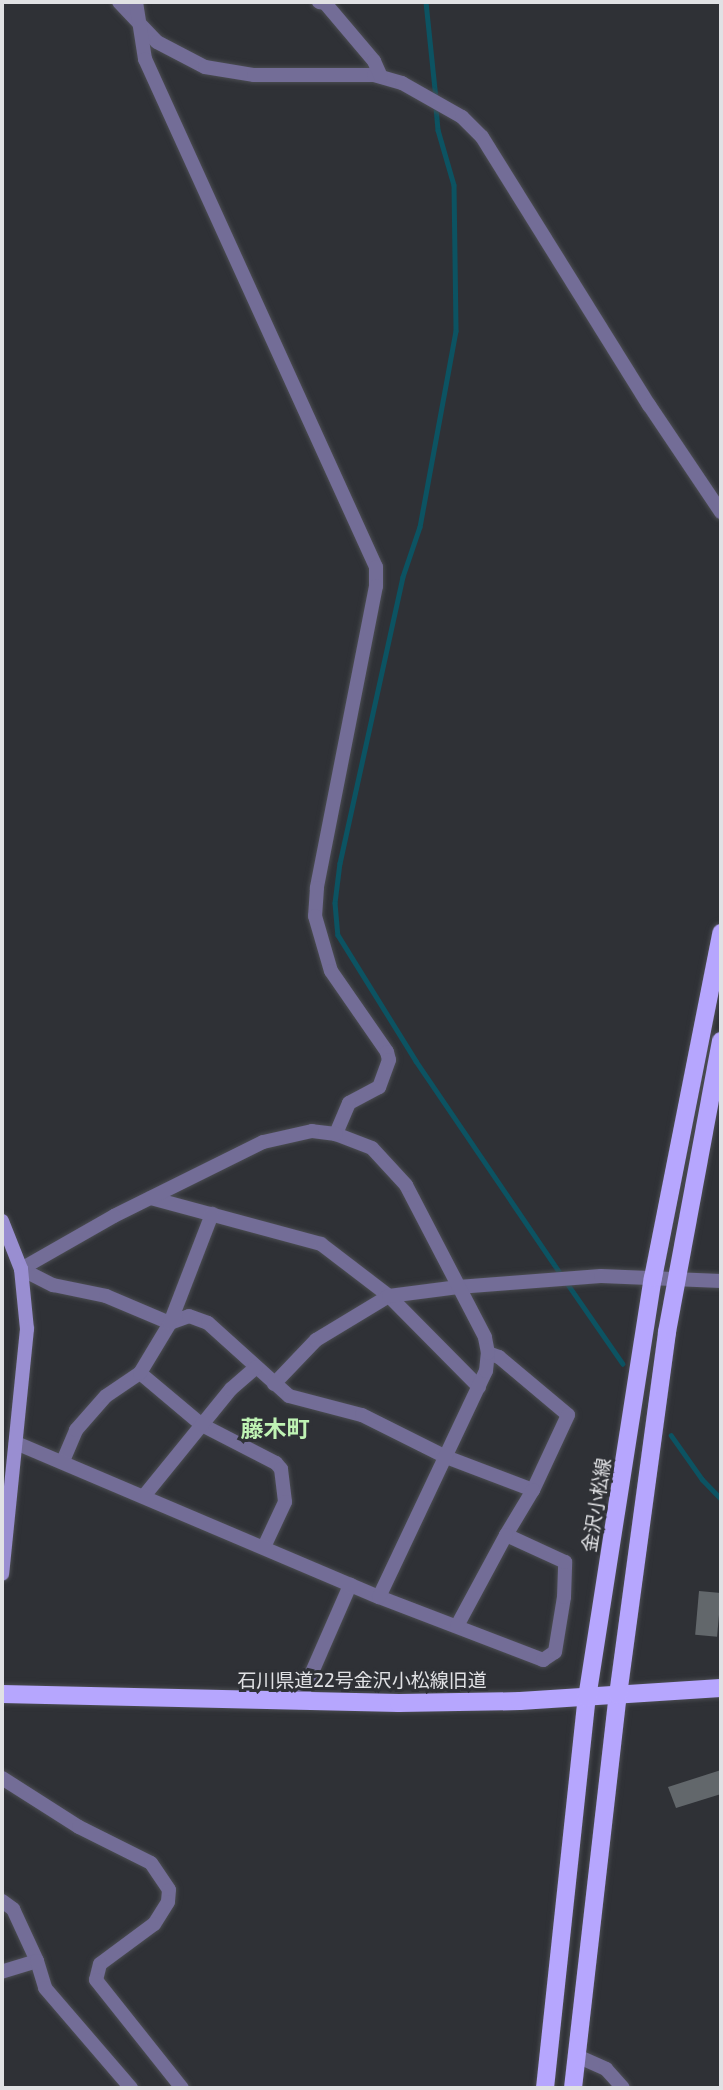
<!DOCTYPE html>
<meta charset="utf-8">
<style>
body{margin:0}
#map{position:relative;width:723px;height:2090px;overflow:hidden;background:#2f3136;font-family:"Exo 2","Noto Sans JP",sans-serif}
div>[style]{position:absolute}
.stream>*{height:4.5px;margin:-2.25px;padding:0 2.25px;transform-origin:2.25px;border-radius:2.25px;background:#0c5362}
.building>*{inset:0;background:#62676b;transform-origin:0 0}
.roads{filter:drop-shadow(0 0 2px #4b4d52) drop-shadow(0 0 2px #4b4d52)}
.minor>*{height:14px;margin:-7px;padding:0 7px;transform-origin:7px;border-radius:7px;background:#736d97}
.tertiary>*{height:14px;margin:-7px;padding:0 7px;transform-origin:7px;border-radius:7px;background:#736d97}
.secondary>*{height:14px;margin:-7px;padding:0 7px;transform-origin:7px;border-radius:7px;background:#998ed1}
.primary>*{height:18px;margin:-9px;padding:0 9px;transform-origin:9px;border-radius:9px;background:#b6a6fe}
span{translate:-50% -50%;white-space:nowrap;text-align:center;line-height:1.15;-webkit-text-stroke:6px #2f3136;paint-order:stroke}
.street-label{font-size:19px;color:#e0e1e4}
.quarter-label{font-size:23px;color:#bff3b4;font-weight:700}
.frame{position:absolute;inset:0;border:4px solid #e0e1e4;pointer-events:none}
</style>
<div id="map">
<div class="stream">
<div style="left:426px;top:2px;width:97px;rotate:84.1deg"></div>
<div style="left:436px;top:107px;width:23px;rotate:85deg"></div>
<div style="left:438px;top:130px;width:57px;rotate:73.8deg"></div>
<div style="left:454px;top:185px;width:146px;rotate:89.2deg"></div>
<div style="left:456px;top:331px;width:199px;rotate:100.4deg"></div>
<div style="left:420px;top:527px;width:53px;rotate:108.8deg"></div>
<div style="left:403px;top:577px;width:293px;rotate:102.4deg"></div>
<div style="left:340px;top:863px;width:40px;rotate:97.1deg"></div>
<div style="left:335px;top:903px;width:32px;rotate:85deg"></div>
<div style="left:338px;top:935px;width:148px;rotate:58.2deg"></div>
<div style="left:416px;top:1061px;width:260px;rotate:55.8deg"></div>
<div style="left:567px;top:1283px;width:98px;rotate:55.3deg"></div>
<div style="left:671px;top:1435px;width:54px;rotate:54.8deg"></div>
<div style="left:702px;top:1479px;width:28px;rotate:46deg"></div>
</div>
<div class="building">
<div style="left:699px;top:1591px;width:22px;height:44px;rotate:5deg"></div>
<div style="clip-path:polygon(721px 1770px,721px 1794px,676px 1808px,668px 1787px)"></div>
</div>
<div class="roads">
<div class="minor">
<div style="left:119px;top:2px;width:55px;rotate:46.5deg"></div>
<div style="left:157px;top:42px;width:54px;rotate:27.5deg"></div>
<div style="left:205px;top:67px;width:50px;rotate:9.3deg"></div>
<div style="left:254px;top:75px;width:120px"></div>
<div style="left:374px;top:75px;width:29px;rotate:16deg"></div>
<div style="left:402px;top:83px;width:69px;rotate:29.5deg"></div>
<div style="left:462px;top:117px;width:28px;rotate:45deg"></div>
<div style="left:482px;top:137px;width:316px;rotate:58.1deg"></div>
<div style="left:649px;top:405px;width:129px;rotate:56.1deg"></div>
<div style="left:319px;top:2px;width:6px;rotate:9deg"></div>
<div style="left:325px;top:3px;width:76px;rotate:49.8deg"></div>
<div style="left:374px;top:61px;width:17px;rotate:66deg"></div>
<div style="left:151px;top:1198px;width:176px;rotate:15.1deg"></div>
<div style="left:321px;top:1244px;width:86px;rotate:37.4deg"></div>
<div style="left:389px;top:1296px;width:128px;rotate:45.3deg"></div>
<div style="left:21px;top:1269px;width:36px;rotate:27deg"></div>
<div style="left:53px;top:1285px;width:54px;rotate:11.7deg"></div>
<div style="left:106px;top:1296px;width:69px;rotate:22.9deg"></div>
<div style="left:170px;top:1323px;width:20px;rotate:-20deg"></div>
<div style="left:189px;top:1316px;width:20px;rotate:20deg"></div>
<div style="left:208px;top:1323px;width:109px;rotate:42deg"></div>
<div style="left:289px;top:1396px;width:75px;rotate:14.6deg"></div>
<div style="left:362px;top:1415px;width:94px;rotate:26.6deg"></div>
<div style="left:446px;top:1457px;width:93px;rotate:20.8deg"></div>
<div style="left:488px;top:1353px;width:12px;rotate:20deg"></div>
<div style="left:499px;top:1357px;width:90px;rotate:40deg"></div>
<div style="left:568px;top:1415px;width:83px;rotate:115deg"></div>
<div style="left:533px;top:1490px;width:52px;rotate:121deg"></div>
<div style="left:140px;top:1373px;width:81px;rotate:40deg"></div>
<div style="left:202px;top:1425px;width:83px;rotate:27.2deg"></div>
<div style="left:276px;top:1463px;width:8px;rotate:50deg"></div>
<div style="left:281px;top:1469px;width:33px;rotate:83deg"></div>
<div style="left:285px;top:1502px;width:50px;rotate:115deg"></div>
<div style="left:274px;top:1384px;width:61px;rotate:-46.3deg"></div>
<div style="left:316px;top:1340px;width:85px;rotate:-31.1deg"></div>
<div style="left:389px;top:1296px;width:70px;rotate:-7.4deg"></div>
<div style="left:458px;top:1287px;width:143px;rotate:-4.4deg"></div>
<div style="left:601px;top:1276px;width:120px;rotate:2.4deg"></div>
<div style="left:63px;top:1461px;width:34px;rotate:-67deg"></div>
<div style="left:76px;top:1430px;width:45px;rotate:-48.6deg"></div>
<div style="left:106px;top:1396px;width:41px;rotate:-34.1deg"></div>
<div style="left:140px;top:1373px;width:58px;rotate:-59deg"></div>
<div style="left:170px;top:1323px;width:117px;rotate:-68.9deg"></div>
<div style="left:144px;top:1496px;width:138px;rotate:-50.9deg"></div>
<div style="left:231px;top:1389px;width:33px;rotate:-41deg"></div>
<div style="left:379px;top:1597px;width:176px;rotate:21deg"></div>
<div style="left:543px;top:1660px;width:14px;rotate:-34deg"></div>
<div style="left:555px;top:1652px;width:56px;rotate:-80.7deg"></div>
<div style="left:564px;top:1597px;width:35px;rotate:-88deg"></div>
<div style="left:565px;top:1562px;width:65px;rotate:-155.4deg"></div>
<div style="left:506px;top:1535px;width:103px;rotate:118.3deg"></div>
<div style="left:299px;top:1702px;width:128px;rotate:-66.4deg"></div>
<div style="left:2px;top:1778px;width:91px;rotate:32.5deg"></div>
<div style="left:79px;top:1827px;width:80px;rotate:26.6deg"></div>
<div style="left:151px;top:1863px;width:32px;rotate:56deg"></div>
<div style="left:169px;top:1890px;width:12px;rotate:95deg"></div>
<div style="left:168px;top:1902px;width:26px;rotate:122deg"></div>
<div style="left:154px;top:1924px;width:67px;rotate:143.5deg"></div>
<div style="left:100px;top:1964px;width:16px;rotate:104deg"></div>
<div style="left:96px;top:1980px;width:138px;rotate:51.5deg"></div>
<div style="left:2px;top:1901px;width:14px;rotate:36deg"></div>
<div style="left:13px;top:1909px;width:57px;rotate:65.2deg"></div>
<div style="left:37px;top:1961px;width:37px;rotate:163deg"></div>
<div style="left:37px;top:1961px;width:28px;rotate:73deg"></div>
<div style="left:45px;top:1988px;width:132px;rotate:49.3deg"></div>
<div style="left:577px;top:2056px;width:32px;rotate:24deg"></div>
<div style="left:606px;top:2069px;width:25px;rotate:48deg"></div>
</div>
<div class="tertiary">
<div style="left:136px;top:2px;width:58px;rotate:81deg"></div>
<div style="left:145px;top:59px;width:558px;rotate:65.55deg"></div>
<div style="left:376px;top:567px;width:19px;rotate:90deg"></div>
<div style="left:376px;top:586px;width:308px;rotate:101.1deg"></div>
<div style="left:317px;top:888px;width:28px;rotate:94deg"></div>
<div style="left:315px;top:916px;width:57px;rotate:73.8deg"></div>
<div style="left:331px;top:971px;width:98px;rotate:55.3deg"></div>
<div style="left:387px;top:1052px;width:8px;rotate:76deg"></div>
<div style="left:389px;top:1060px;width:29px;rotate:110deg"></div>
<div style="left:379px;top:1087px;width:34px;rotate:152deg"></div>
<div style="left:349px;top:1103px;width:34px;rotate:113deg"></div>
<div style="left:16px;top:1443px;width:394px;rotate:23deg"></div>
<div style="left:379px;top:1597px;width:250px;rotate:-64.7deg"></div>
<div style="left:486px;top:1371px;width:18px;rotate:-84deg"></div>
<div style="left:488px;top:1353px;width:16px;rotate:-101deg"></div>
<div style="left:485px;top:1337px;width:171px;rotate:-117.5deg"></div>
<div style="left:406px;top:1185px;width:50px;rotate:-132.6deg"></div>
<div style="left:372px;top:1148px;width:39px;rotate:-159deg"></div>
<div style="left:336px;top:1134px;width:24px;rotate:-173deg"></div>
<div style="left:312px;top:1131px;width:50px;rotate:167.3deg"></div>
<div style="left:263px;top:1142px;width:166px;rotate:153.6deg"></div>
<div style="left:114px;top:1216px;width:107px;rotate:150.3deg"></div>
</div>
<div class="secondary">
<div style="left:2px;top:1221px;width:52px;rotate:68.4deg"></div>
<div style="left:21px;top:1269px;width:60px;rotate:84.3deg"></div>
<div style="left:27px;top:1329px;width:246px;rotate:95.8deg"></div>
</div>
<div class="primary">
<div style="left:2px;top:1694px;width:397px;rotate:1.3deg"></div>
<div style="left:399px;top:1703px;width:121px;rotate:-0.9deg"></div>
<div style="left:520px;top:1701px;width:201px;rotate:-3.7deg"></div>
<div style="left:545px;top:2088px;width:392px;rotate:-83.9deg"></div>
<div style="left:587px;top:1698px;width:425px;rotate:-81.1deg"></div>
<div style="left:653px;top:1278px;width:352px;rotate:-78.8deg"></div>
<div style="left:573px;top:2088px;width:396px;rotate:-83.5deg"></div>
<div style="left:618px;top:1695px;width:366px;rotate:-82.3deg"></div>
<div style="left:667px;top:1332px;width:296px;rotate:-79.5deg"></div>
</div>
</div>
<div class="street-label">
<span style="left:596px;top:1505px;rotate:-81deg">金沢小松線</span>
<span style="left:362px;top:1680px">石川県道22号金沢小松線旧道</span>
</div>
<div class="quarter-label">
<span style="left:275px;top:1428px">藤木町</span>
</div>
<div class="frame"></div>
</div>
